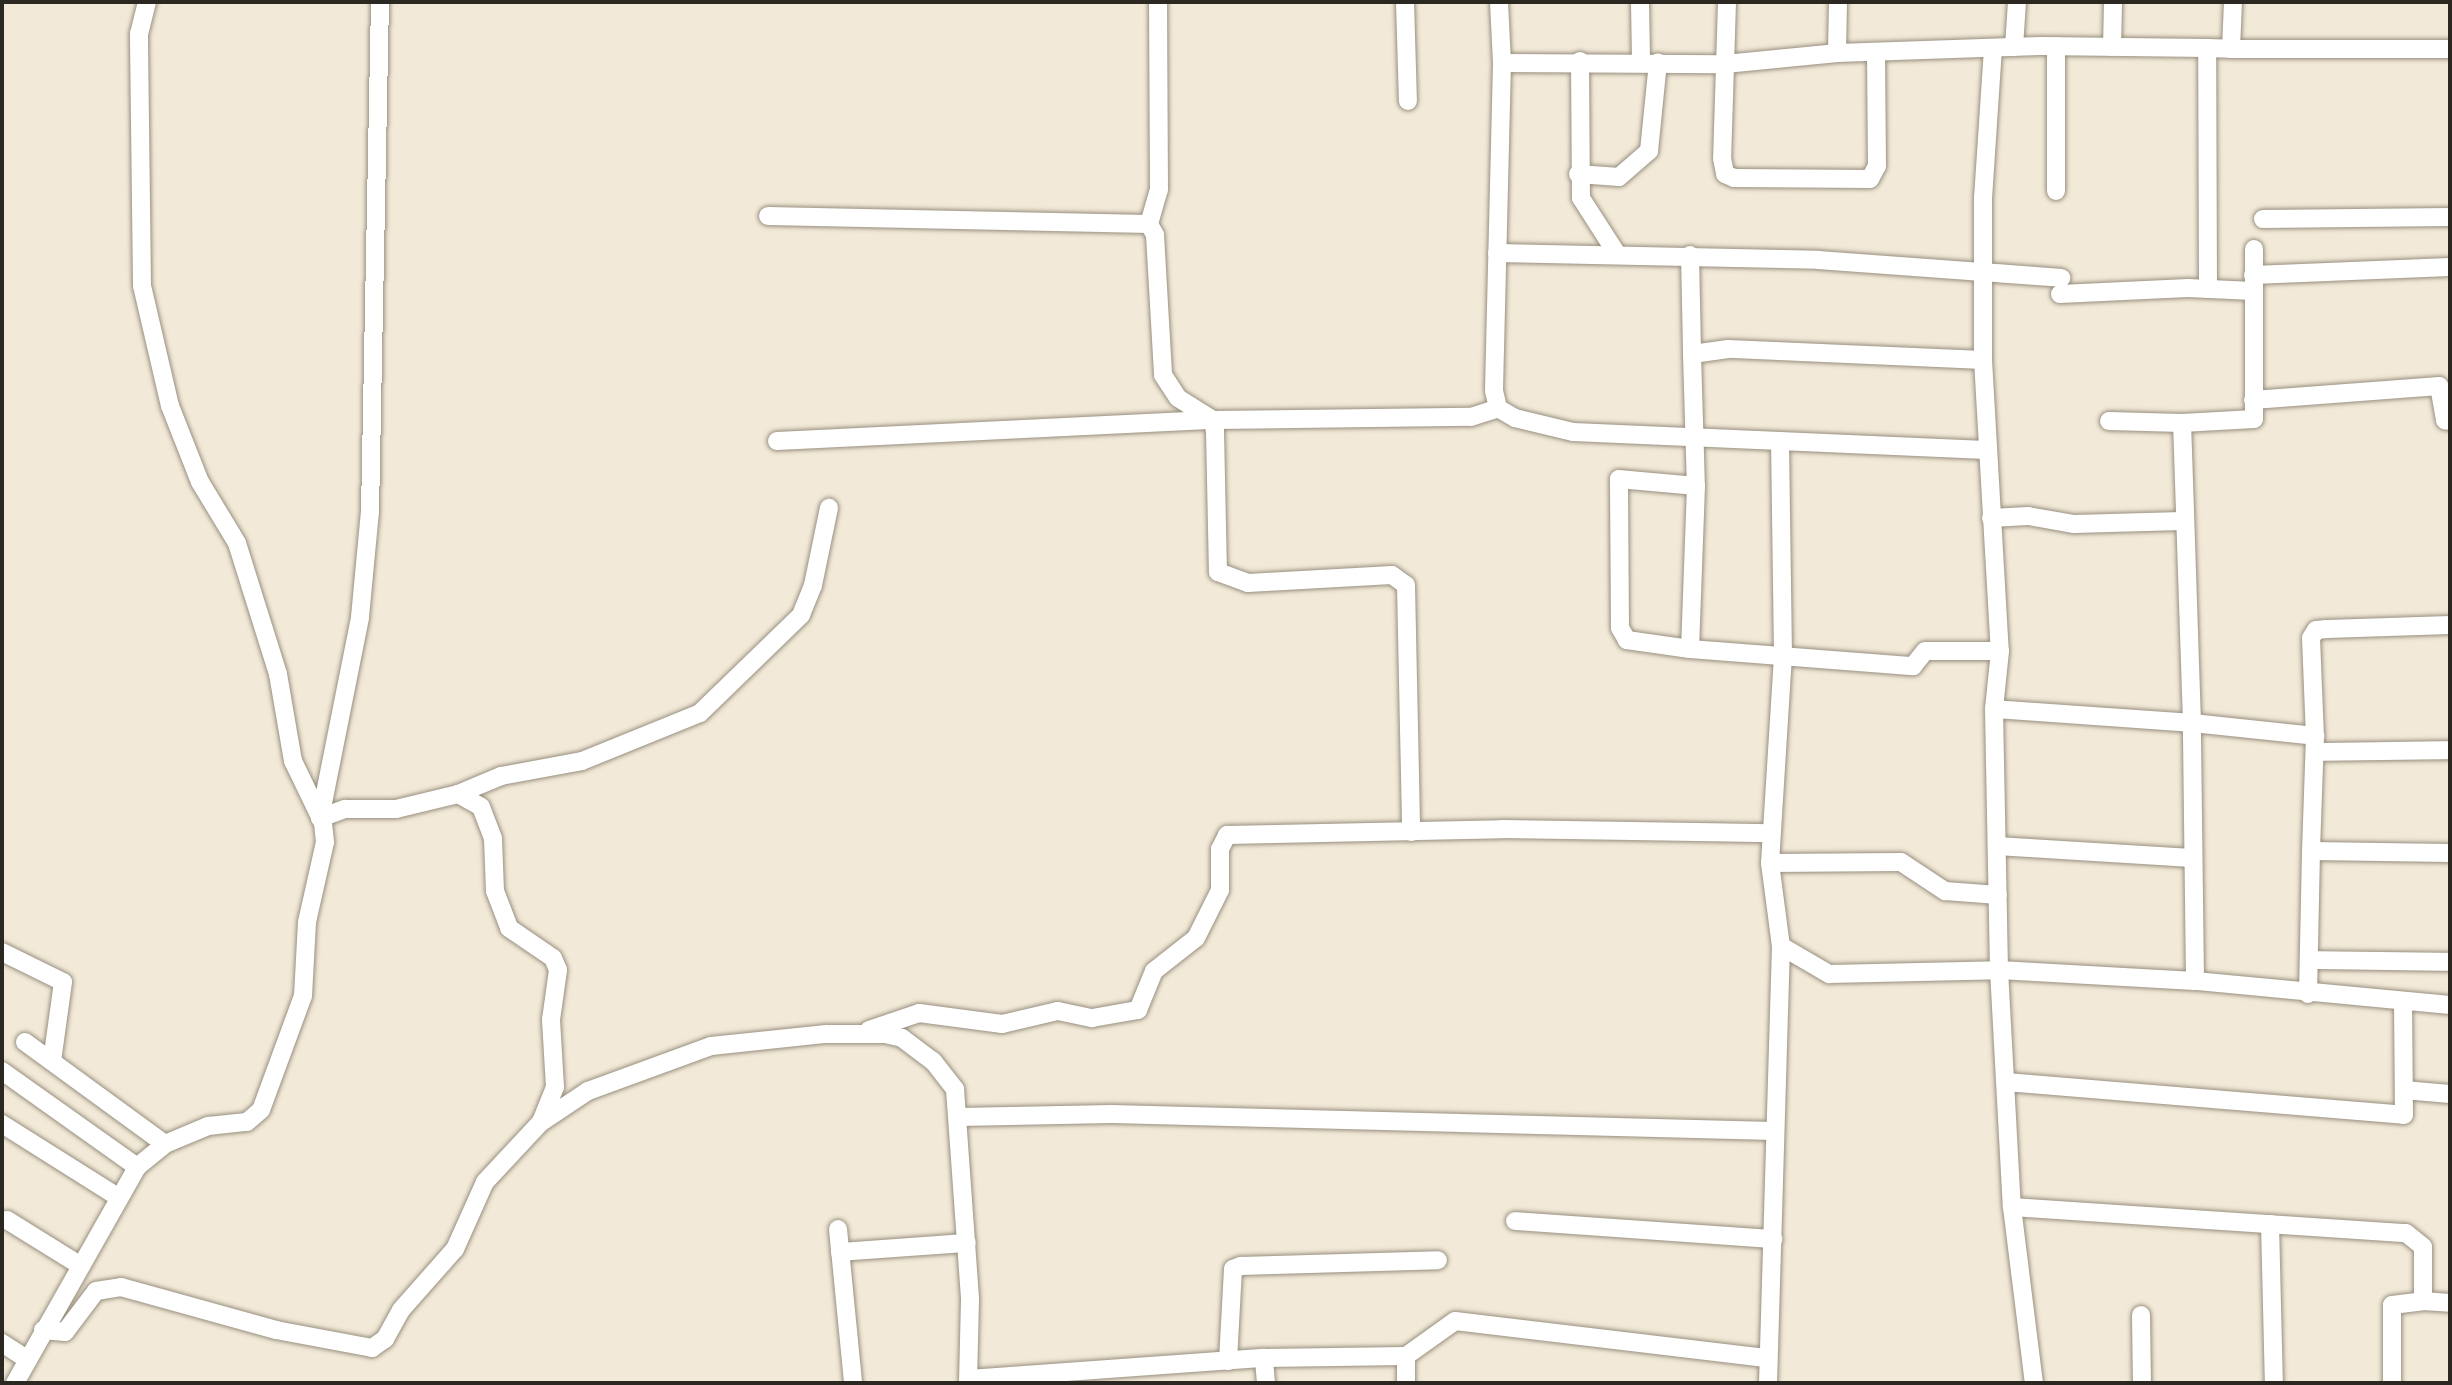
<!DOCTYPE html>
<style>
body{margin:0}
#map{position:relative;width:2452px;height:1385px;overflow:hidden;background:#f2e9d8;font-family:"Sofia Sans Condensed",sans-serif}
div>[style]{position:absolute}
.roads{filter:drop-shadow(0 0 2px #988f7f) drop-shadow(0 0 2px #988f7f)}
.minor>*{height:18px;margin:-9px;padding:0 9px;transform-origin:9px;border-radius:9px;background:#fff}
span{translate:-50% -50%;white-space:nowrap;text-align:center;line-height:1.15;-webkit-text-stroke:6px #f2e9d8;paint-order:stroke}
.frame{position:absolute;inset:0;border:4px solid #2b2721;pointer-events:none}
</style>
<div id="map">
<div class="roads">
<div class="minor">
<div style="left:1405px;top:2px;width:99px;rotate:88.3deg"></div>
<div style="left:1499px;top:2px;width:61px;rotate:87.2deg"></div>
<div style="left:1640px;top:2px;width:58px;rotate:89deg"></div>
<div style="left:1727px;top:2px;width:156px;rotate:91.8deg"></div>
<div style="left:1722px;top:158px;width:16px;rotate:79deg"></div>
<div style="left:1725px;top:174px;width:10px;rotate:24deg"></div>
<div style="left:1734px;top:178px;width:136px;rotate:0.4deg"></div>
<div style="left:1870px;top:179px;width:15px;rotate:-62deg"></div>
<div style="left:1877px;top:166px;width:112px;rotate:-90.5deg"></div>
<div style="left:2056px;top:46px;width:145px;rotate:90deg"></div>
<div style="left:2014px;top:47px;width:45px;rotate:-86.2deg"></div>
<div style="left:2112px;top:47px;width:45px;rotate:-88.7deg"></div>
<div style="left:1993px;top:48px;width:150px;rotate:93.8deg"></div>
<div style="left:1983px;top:198px;width:162px;rotate:90deg"></div>
<div style="left:1983px;top:360px;width:291px;rotate:86.7deg"></div>
<div style="left:2000px;top:651px;width:58px;rotate:95.9deg"></div>
<div style="left:1994px;top:709px;width:198px;rotate:4deg"></div>
<div style="left:2192px;top:723px;width:300px;rotate:-91.9deg"></div>
<div style="left:2182px;top:423px;width:72px;rotate:-3.2deg"></div>
<div style="left:2254px;top:419px;width:170px;rotate:-90deg"></div>
<div style="left:2231px;top:49px;width:219px"></div>
<div style="left:1837px;top:53px;width:51px;rotate:-88.9deg"></div>
<div style="left:1580px;top:61px;width:137px;rotate:89.6deg"></div>
<div style="left:1581px;top:198px;width:67px;rotate:57.3deg"></div>
<div style="left:1578px;top:174px;width:41px;rotate:4.2deg"></div>
<div style="left:1619px;top:177px;width:40px;rotate:-41deg"></div>
<div style="left:1649px;top:151px;width:89px;rotate:-84.2deg"></div>
<div style="left:768px;top:216px;width:381px;rotate:1.2deg"></div>
<div style="left:1149px;top:224px;width:13px;rotate:61deg"></div>
<div style="left:1155px;top:235px;width:140px;rotate:86.7deg"></div>
<div style="left:1163px;top:375px;width:27px;rotate:57deg"></div>
<div style="left:1178px;top:398px;width:41px;rotate:32.2deg"></div>
<div style="left:1213px;top:420px;width:11px;rotate:80deg"></div>
<div style="left:1215px;top:431px;width:141px;rotate:88.8deg"></div>
<div style="left:1218px;top:572px;width:32px;rotate:20deg"></div>
<div style="left:1248px;top:583px;width:144px;rotate:-3.2deg"></div>
<div style="left:1392px;top:575px;width:17px;rotate:36deg"></div>
<div style="left:1406px;top:585px;width:247px;rotate:88.8deg"></div>
<div style="left:2263px;top:219px;width:187px;rotate:-0.6deg"></div>
<div style="left:1149px;top:224px;width:35px;rotate:-74deg"></div>
<div style="left:1159px;top:190px;width:188px;rotate:-90.3deg"></div>
<div style="left:1497px;top:253px;width:321px;rotate:1.2deg"></div>
<div style="left:1818px;top:260px;width:244px;rotate:4.2deg"></div>
<div style="left:1690px;top:255px;width:99px;rotate:88.8deg"></div>
<div style="left:2253px;top:275px;width:197px;rotate:-2.3deg"></div>
<div style="left:2208px;top:289px;width:241px;rotate:-90.2deg"></div>
<div style="left:2207px;top:48px;width:24px;rotate:2deg"></div>
<div style="left:2231px;top:49px;width:47px;rotate:-87.6deg"></div>
<div style="left:2060px;top:294px;width:128px;rotate:-2.7deg"></div>
<div style="left:2188px;top:288px;width:65px;rotate:2.6deg"></div>
<div style="left:1983px;top:360px;width:255px;rotate:-177.5deg"></div>
<div style="left:1728px;top:349px;width:36px;rotate:172deg"></div>
<div style="left:1692px;top:354px;width:132px;rotate:88.3deg"></div>
<div style="left:1696px;top:486px;width:163px;rotate:92.1deg"></div>
<div style="left:1690px;top:649px;width:224px;rotate:4.4deg"></div>
<div style="left:1913px;top:666px;width:19px;rotate:-51deg"></div>
<div style="left:1925px;top:651px;width:75px"></div>
<div style="left:2253px;top:400px;width:187px;rotate:-4.3deg"></div>
<div style="left:2439px;top:386px;width:35px;rotate:80deg"></div>
<div style="left:2445px;top:420px;width:5px;rotate:11deg"></div>
<div style="left:2109px;top:421px;width:73px;rotate:1.6deg"></div>
<div style="left:777px;top:441px;width:437px;rotate:-2.8deg"></div>
<div style="left:1213px;top:420px;width:258px;rotate:-0.7deg"></div>
<div style="left:1471px;top:417px;width:28px;rotate:-18deg"></div>
<div style="left:1780px;top:441px;width:215px;rotate:89.2deg"></div>
<div style="left:1783px;top:656px;width:207px;rotate:93.6deg"></div>
<div style="left:1770px;top:863px;width:84px;rotate:82.5deg"></div>
<div style="left:1781px;top:946px;width:56px;rotate:30.3deg"></div>
<div style="left:1829px;top:974px;width:170px;rotate:-1.3deg"></div>
<div style="left:1999px;top:970px;width:261px;rotate:-91.1deg"></div>
<div style="left:1986px;top:450px;width:413px;rotate:-177.5deg"></div>
<div style="left:1573px;top:432px;width:60px;rotate:-166.4deg"></div>
<div style="left:1515px;top:418px;width:20px;rotate:-150deg"></div>
<div style="left:1498px;top:408px;width:18px;rotate:-103deg"></div>
<div style="left:1494px;top:390px;width:327px;rotate:-88.6deg"></div>
<div style="left:1502px;top:63px;width:223px;rotate:0.3deg"></div>
<div style="left:1725px;top:64px;width:113px;rotate:-5.6deg"></div>
<div style="left:1837px;top:53px;width:203px;rotate:-2deg"></div>
<div style="left:2040px;top:46px;width:167px;rotate:0.7deg"></div>
<div style="left:1991px;top:518px;width:37px;rotate:-3deg"></div>
<div style="left:2028px;top:516px;width:47px;rotate:9.9deg"></div>
<div style="left:2074px;top:524px;width:108px;rotate:-1.6deg"></div>
<div style="left:2450px;top:625px;width:123px;rotate:178.1deg"></div>
<div style="left:2327px;top:629px;width:11px;rotate:175deg"></div>
<div style="left:2316px;top:630px;width:9px;rotate:122deg"></div>
<div style="left:2311px;top:638px;width:98px;rotate:87.7deg"></div>
<div style="left:2315px;top:736px;width:115px;rotate:92deg"></div>
<div style="left:2311px;top:851px;width:139px;rotate:0.8deg"></div>
<div style="left:1690px;top:649px;width:64px;rotate:-171.9deg"></div>
<div style="left:1627px;top:640px;width:14px;rotate:-120deg"></div>
<div style="left:1620px;top:628px;width:149px;rotate:-90.4deg"></div>
<div style="left:1619px;top:479px;width:77px;rotate:5.2deg"></div>
<div style="left:2315px;top:752px;width:135px;rotate:-0.8deg"></div>
<div style="left:458px;top:794px;width:47px;rotate:-22.7deg"></div>
<div style="left:501px;top:776px;width:82px;rotate:-10.5deg"></div>
<div style="left:582px;top:761px;width:127px;rotate:-22.1deg"></div>
<div style="left:700px;top:713px;width:141px;rotate:-44.1deg"></div>
<div style="left:801px;top:615px;width:32px;rotate:-68deg"></div>
<div style="left:813px;top:585px;width:79px;rotate:-78.3deg"></div>
<div style="left:320px;top:818px;width:205px;rotate:-78.7deg"></div>
<div style="left:360px;top:617px;width:105px;rotate:-84.6deg"></div>
<div style="left:370px;top:512px;width:510px;rotate:-88.88deg"></div>
<div style="left:320px;top:818px;width:27px;rotate:-20deg"></div>
<div style="left:345px;top:809px;width:51px"></div>
<div style="left:396px;top:809px;width:64px;rotate:-13.6deg"></div>
<div style="left:458px;top:794px;width:26px;rotate:29deg"></div>
<div style="left:481px;top:807px;width:34px;rotate:69deg"></div>
<div style="left:493px;top:839px;width:52px;rotate:87.8deg"></div>
<div style="left:495px;top:891px;width:40px;rotate:69deg"></div>
<div style="left:509px;top:928px;width:53px;rotate:34.3deg"></div>
<div style="left:553px;top:958px;width:13px;rotate:67deg"></div>
<div style="left:558px;top:970px;width:50px;rotate:98deg"></div>
<div style="left:551px;top:1020px;width:67px;rotate:86.6deg"></div>
<div style="left:555px;top:1087px;width:37px;rotate:112deg"></div>
<div style="left:1997px;top:846px;width:195px;rotate:3.5deg"></div>
<div style="left:1770px;top:863px;width:131px;rotate:-0.4deg"></div>
<div style="left:1901px;top:862px;width:53px;rotate:33.4deg"></div>
<div style="left:1945px;top:891px;width:53px;rotate:4.3deg"></div>
<div style="left:2px;top:952px;width:68px;rotate:26.2deg"></div>
<div style="left:63px;top:982px;width:80px;rotate:97.9deg"></div>
<div style="left:2309px;top:960px;width:141px;rotate:0.8deg"></div>
<div style="left:2195px;top:981px;width:258px;rotate:-90.7deg"></div>
<div style="left:2192px;top:723px;width:124px;rotate:6deg"></div>
<div style="left:2308px;top:994px;width:143px;rotate:-88.8deg"></div>
<div style="left:2450px;top:1005px;width:256px;rotate:-174.6deg"></div>
<div style="left:2195px;top:981px;width:196px;rotate:-176.8deg"></div>
<div style="left:1999px;top:970px;width:237px;rotate:86.9deg"></div>
<div style="left:2012px;top:1207px;width:395px;rotate:3.8deg"></div>
<div style="left:2406px;top:1233px;width:22px;rotate:39deg"></div>
<div style="left:2423px;top:1247px;width:54px;rotate:90deg"></div>
<div style="left:2423px;top:1301px;width:27px;rotate:4deg"></div>
<div style="left:869px;top:1030px;width:53px;rotate:-18.8deg"></div>
<div style="left:919px;top:1013px;width:84px;rotate:7.5deg"></div>
<div style="left:1002px;top:1024px;width:57px;rotate:-13.1deg"></div>
<div style="left:1058px;top:1011px;width:35px;rotate:12deg"></div>
<div style="left:1092px;top:1018px;width:47px;rotate:-9.9deg"></div>
<div style="left:1138px;top:1010px;width:42px;rotate:-67.7deg"></div>
<div style="left:1154px;top:971px;width:53px;rotate:-38.2deg"></div>
<div style="left:1196px;top:938px;width:54px;rotate:-63.4deg"></div>
<div style="left:1220px;top:890px;width:41px;rotate:-90deg"></div>
<div style="left:1220px;top:849px;width:16px;rotate:-63deg"></div>
<div style="left:1227px;top:835px;width:275px;rotate:-1.2deg"></div>
<div style="left:1502px;top:829px;width:269px;rotate:0.9deg"></div>
<div style="left:25px;top:1042px;width:173px;rotate:36.1deg"></div>
<div style="left:2px;top:1071px;width:166px;rotate:35.4deg"></div>
<div style="left:2006px;top:1082px;width:399px;rotate:4.7deg"></div>
<div style="left:2404px;top:1115px;width:112px;rotate:-90.5deg"></div>
<div style="left:2404px;top:1090px;width:46px;rotate:5deg"></div>
<div style="left:959px;top:1117px;width:153px;rotate:-1.1deg"></div>
<div style="left:1112px;top:1114px;width:662px;rotate:1.47deg"></div>
<div style="left:2px;top:1124px;width:137px;rotate:32.2deg"></div>
<div style="left:2012px;top:1207px;width:177px;rotate:82.9deg"></div>
<div style="left:7px;top:1220px;width:87px;rotate:31.9deg"></div>
<div style="left:1515px;top:1221px;width:259px;rotate:4deg"></div>
<div style="left:2270px;top:1224px;width:159px;rotate:88.6deg"></div>
<div style="left:838px;top:1229px;width:155px;rotate:84.4deg"></div>
<div style="left:840px;top:1252px;width:127px;rotate:-4.1deg"></div>
<div style="left:2141px;top:1315px;width:68px;rotate:89.2deg"></div>
<div style="left:43px;top:1330px;width:22px;rotate:5deg"></div>
<div style="left:65px;top:1332px;width:51px;rotate:-52.9deg"></div>
<div style="left:96px;top:1291px;width:25px;rotate:-9deg"></div>
<div style="left:121px;top:1287px;width:161px;rotate:15.5deg"></div>
<div style="left:276px;top:1330px;width:98px;rotate:10.6deg"></div>
<div style="left:372px;top:1348px;width:16px;rotate:-35deg"></div>
<div style="left:385px;top:1339px;width:33px;rotate:-61deg"></div>
<div style="left:401px;top:1310px;width:81px;rotate:-48.5deg"></div>
<div style="left:455px;top:1249px;width:73px;rotate:-65.9deg"></div>
<div style="left:485px;top:1182px;width:81px;rotate:-47deg"></div>
<div style="left:540px;top:1123px;width:58px;rotate:-33.7deg"></div>
<div style="left:588px;top:1091px;width:131px;rotate:-20.1deg"></div>
<div style="left:711px;top:1046px;width:116px;rotate:-6deg"></div>
<div style="left:826px;top:1034px;width:59px"></div>
<div style="left:885px;top:1034px;width:17px;rotate:13deg"></div>
<div style="left:902px;top:1038px;width:39px;rotate:37deg"></div>
<div style="left:933px;top:1061px;width:36px;rotate:52deg"></div>
<div style="left:955px;top:1089px;width:212px;rotate:85.9deg"></div>
<div style="left:970px;top:1300px;width:83px;rotate:91.4deg"></div>
<div style="left:2px;top:1343px;width:31px;rotate:33deg"></div>
<div style="left:1406px;top:1356px;width:60px;rotate:-35.5deg"></div>
<div style="left:1455px;top:1321px;width:313px;rotate:6.8deg"></div>
<div style="left:1228px;top:1361px;width:92px;rotate:-86.9deg"></div>
<div style="left:1233px;top:1269px;width:9px;rotate:-21deg"></div>
<div style="left:1241px;top:1266px;width:197px;rotate:-1.7deg"></div>
<div style="left:969px;top:1379px;width:296px;rotate:-4.1deg"></div>
<div style="left:15px;top:1383px;width:248px;rotate:-60.5deg"></div>
<div style="left:137px;top:1167px;width:36px;rotate:-39deg"></div>
<div style="left:165px;top:1144px;width:47px;rotate:-22.7deg"></div>
<div style="left:208px;top:1126px;width:39px;rotate:-6deg"></div>
<div style="left:247px;top:1122px;width:18px;rotate:-41deg"></div>
<div style="left:261px;top:1110px;width:121px;rotate:-69.8deg"></div>
<div style="left:303px;top:996px;width:74px;rotate:-86.9deg"></div>
<div style="left:307px;top:922px;width:82px;rotate:-77.3deg"></div>
<div style="left:325px;top:842px;width:19px;rotate:-96deg"></div>
<div style="left:323px;top:823px;width:69px;rotate:-115.8deg"></div>
<div style="left:293px;top:761px;width:88px;rotate:-99.8deg"></div>
<div style="left:278px;top:674px;width:137px;rotate:-107.4deg"></div>
<div style="left:237px;top:543px;width:71px;rotate:-121.2deg"></div>
<div style="left:200px;top:482px;width:82px;rotate:-111.5deg"></div>
<div style="left:170px;top:406px;width:123px;rotate:-103.1deg"></div>
<div style="left:142px;top:286px;width:252px;rotate:-90.7deg"></div>
<div style="left:139px;top:34px;width:33px;rotate:-76deg"></div>
<div style="left:1266px;top:1383px;width:25px;rotate:-95deg"></div>
<div style="left:1264px;top:1358px;width:142px;rotate:-0.8deg"></div>
<div style="left:1406px;top:1356px;width:27px;rotate:90deg"></div>
<div style="left:1768px;top:1383px;width:437px;rotate:-88.3deg"></div>
<div style="left:2392px;top:1383px;width:78px;rotate:-90deg"></div>
<div style="left:2392px;top:1305px;width:31px;rotate:-7deg"></div>
</div>
</div>
<div class="frame"></div>
</div>
